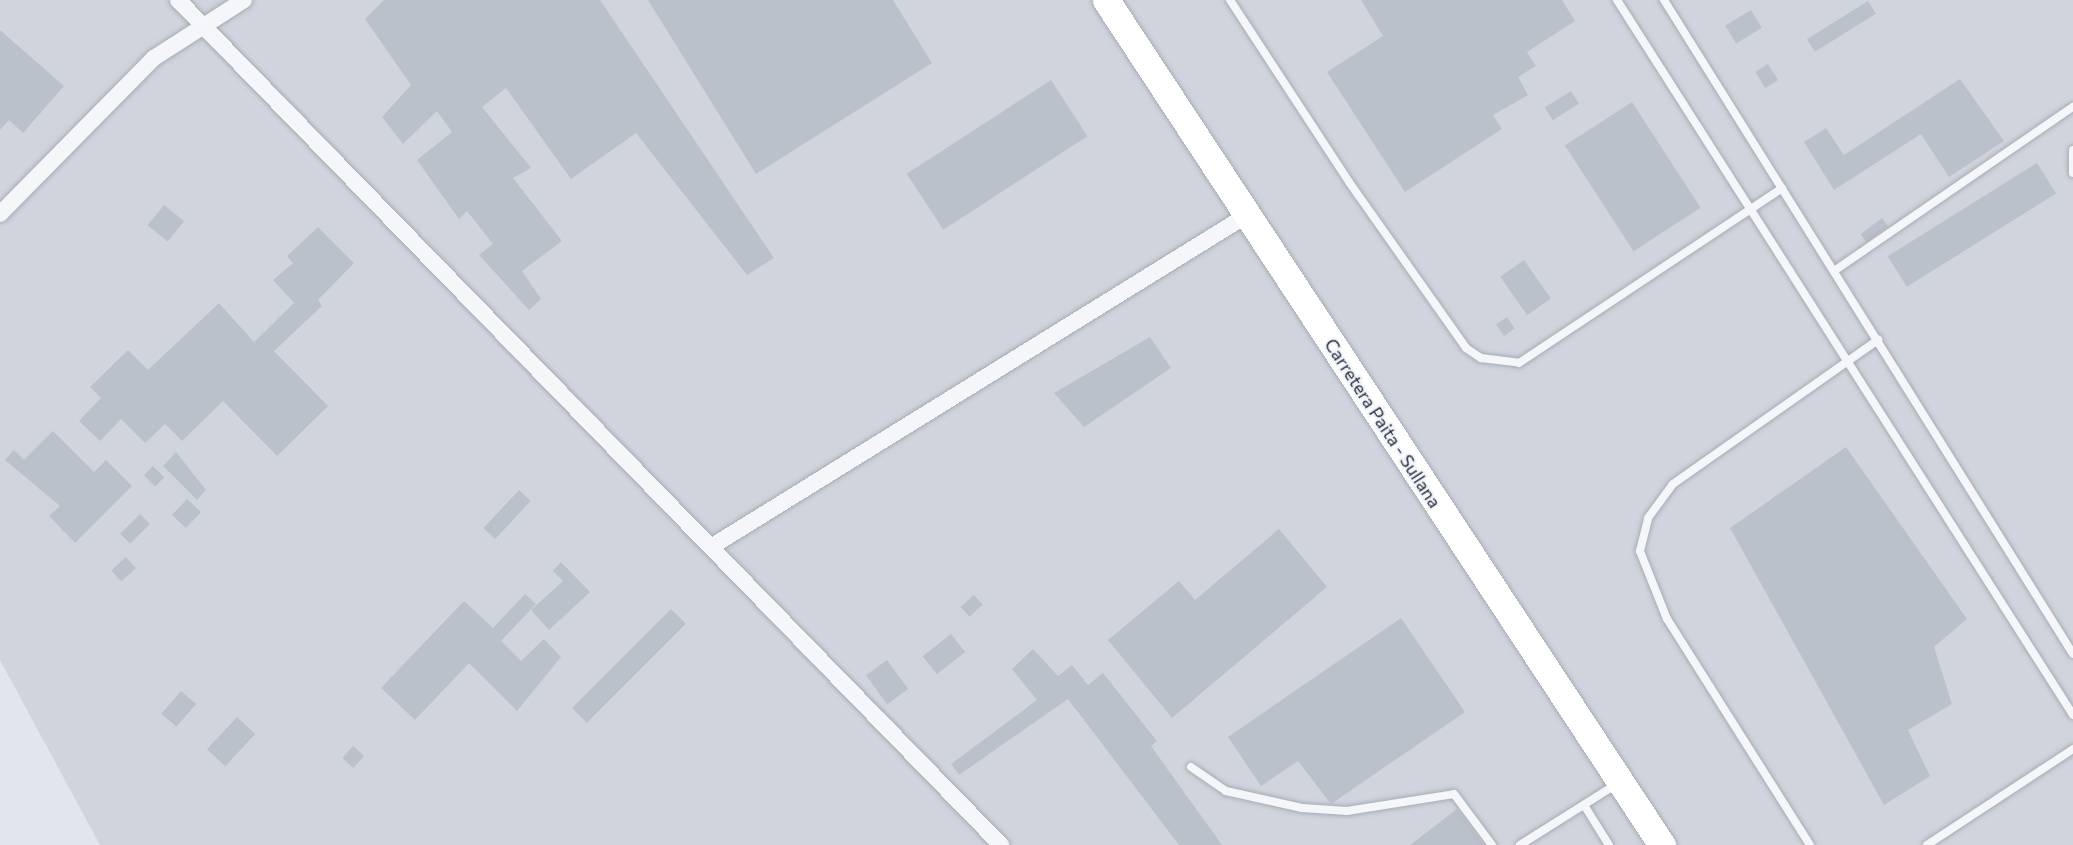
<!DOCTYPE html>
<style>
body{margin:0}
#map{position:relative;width:2073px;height:845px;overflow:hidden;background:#e2e5eb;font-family:Commissioner,sans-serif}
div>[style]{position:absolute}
.built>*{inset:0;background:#d0d4dd}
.building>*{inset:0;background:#bbc1cb;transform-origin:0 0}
.roads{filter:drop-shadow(0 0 2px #a6acb6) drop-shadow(0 0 2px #a6acb6)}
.lane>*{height:8px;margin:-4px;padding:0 4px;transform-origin:4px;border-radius:4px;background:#f5f6f9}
.street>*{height:16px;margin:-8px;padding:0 8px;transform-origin:8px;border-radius:8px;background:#f5f6f9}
.primary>*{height:27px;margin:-13.5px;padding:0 13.5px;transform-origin:13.5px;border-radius:13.5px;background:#fff}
span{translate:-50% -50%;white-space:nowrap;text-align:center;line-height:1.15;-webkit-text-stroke:4.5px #f2f4f8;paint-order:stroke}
.street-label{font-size:18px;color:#283244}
</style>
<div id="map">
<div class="built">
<div style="clip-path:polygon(0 0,2073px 0,2073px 845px,100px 845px,0 660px)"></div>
</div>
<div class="building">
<div style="clip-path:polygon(384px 0,600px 0,774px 258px,747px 275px,636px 133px,571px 179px,506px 88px,482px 107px,531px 168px,513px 178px,562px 241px,522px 271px,541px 299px,529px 310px,479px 255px,493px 244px,467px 211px,459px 219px,417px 160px,452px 132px,437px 111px,403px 144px,382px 117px,411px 85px,365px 19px)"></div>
<div style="clip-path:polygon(648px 0,893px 0,932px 63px,756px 174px)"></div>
<div style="clip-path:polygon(1361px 0,1562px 0,1575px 21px,1527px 52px,1536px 66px,1518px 77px,1528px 95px,1493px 115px,1502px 129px,1405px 192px,1327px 72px,1383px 36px)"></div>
<div style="left:1868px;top:1px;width:15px;height:72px;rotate:58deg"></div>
<div style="left:1751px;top:10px;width:21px;height:30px;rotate:59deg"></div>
<div style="clip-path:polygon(0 30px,64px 86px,23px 133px,9px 120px,0 130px)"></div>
<div style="left:1768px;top:64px;width:19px;height:15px;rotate:58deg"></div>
<div style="clip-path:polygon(1960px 79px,2004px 141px,1949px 177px,1921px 134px,1834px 190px,1804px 142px,1826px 128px,1844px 155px)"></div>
<div style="left:1051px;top:80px;width:67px;height:172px;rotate:57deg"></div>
<div style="left:1571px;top:91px;width:15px;height:31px;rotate:58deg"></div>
<div style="left:1632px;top:102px;width:126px;height:80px;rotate:57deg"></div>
<div style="left:2037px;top:163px;width:36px;height:176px;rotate:58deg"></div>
<div style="left:164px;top:205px;width:26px;height:26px;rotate:39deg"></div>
<div style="left:1882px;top:218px;width:10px;height:27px;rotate:53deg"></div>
<div style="clip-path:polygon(318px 227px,354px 263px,318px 300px,322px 306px,274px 351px,328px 406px,277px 456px,223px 401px,182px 441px,165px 424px,145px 443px,121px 419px,100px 441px,79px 421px,101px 398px,90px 387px,128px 350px,148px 370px,219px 303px,254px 342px,294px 303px,273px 280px,293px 263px,287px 256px)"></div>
<div style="left:1524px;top:260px;width:47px;height:29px;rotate:55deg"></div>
<div style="left:1507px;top:317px;width:14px;height:13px;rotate:56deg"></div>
<div style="clip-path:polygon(1150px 337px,1171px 368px,1084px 427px,1054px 393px)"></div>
<div style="clip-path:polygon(53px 431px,94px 472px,106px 460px,132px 486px,75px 543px,49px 516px,60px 506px,5px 460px,14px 450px,24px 460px)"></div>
<div style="clip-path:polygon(1846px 447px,1967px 619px,1934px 647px,1952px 704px,1908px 730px,1930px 776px,1884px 805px,1730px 528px)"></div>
<div style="clip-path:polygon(176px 452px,206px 490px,197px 500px,163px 466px)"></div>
<div style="left:153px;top:466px;width:16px;height:13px;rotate:45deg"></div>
<div style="left:519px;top:490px;width:16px;height:52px;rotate:43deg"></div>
<div style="left:187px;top:499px;width:19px;height:22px;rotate:43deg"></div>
<div style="left:140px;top:514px;width:14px;height:28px;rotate:45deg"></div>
<div style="clip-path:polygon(1279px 529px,1327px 587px,1172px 718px,1108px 640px,1179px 581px,1195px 600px)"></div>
<div style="left:126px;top:557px;width:15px;height:20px;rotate:48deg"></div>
<div style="clip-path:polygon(561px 562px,590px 592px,549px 630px,531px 610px,563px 581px,553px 571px)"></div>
<div style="clip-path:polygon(525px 594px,536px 604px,501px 641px,521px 661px,544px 639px,561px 657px,517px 711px,469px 663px,415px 720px,381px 688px,464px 601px,493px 628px)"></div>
<div style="left:974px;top:595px;width:13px;height:18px;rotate:48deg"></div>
<div style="left:671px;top:609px;width:21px;height:140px;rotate:45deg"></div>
<div style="clip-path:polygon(1401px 618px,1465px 712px,1331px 804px,1298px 761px,1261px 786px,1228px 737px)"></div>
<div style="left:951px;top:634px;width:23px;height:36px;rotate:52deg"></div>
<div style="clip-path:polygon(1033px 649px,1058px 676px,1072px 665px,1088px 685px,1103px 673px,1157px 741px,1151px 746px,1222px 845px,1179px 845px,1068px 699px,959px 775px,951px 764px,1037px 700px,1012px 669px)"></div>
<div style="left:887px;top:660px;width:36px;height:26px;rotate:54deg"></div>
<div style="left:181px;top:691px;width:20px;height:30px;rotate:41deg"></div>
<div style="left:237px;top:717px;width:25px;height:44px;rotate:43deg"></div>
<div style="left:353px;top:746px;width:15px;height:16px;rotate:42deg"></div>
<div style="clip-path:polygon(1457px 809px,1484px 845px,1410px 845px)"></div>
</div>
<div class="roads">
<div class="lane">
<div style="left:1230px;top:0;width:217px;rotate:56.8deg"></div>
<div style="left:1349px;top:182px;width:203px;rotate:54.8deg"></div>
<div style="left:1466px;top:348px;width:18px;rotate:34deg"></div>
<div style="left:1481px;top:358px;width:38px;rotate:7deg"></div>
<div style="left:1519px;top:363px;width:316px;rotate:-33.6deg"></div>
<div style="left:1617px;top:0;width:848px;rotate:57.47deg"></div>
<div style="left:1664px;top:0;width:771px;rotate:57.98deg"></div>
<div style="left:2073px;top:150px;width:23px;rotate:90deg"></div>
<div style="left:1834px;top:271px;width:290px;rotate:-34.5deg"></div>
<div style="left:1191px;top:767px;width:42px;rotate:34.4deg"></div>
<div style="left:1226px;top:791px;width:78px;rotate:12.6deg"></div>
<div style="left:1302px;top:808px;width:45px;rotate:3.8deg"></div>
<div style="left:1347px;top:811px;width:108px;rotate:-9deg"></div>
<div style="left:1454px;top:794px;width:64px;rotate:53.3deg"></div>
<div style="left:1584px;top:805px;width:47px;rotate:58deg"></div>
<div style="left:1520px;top:845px;width:115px;rotate:-32.2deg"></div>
<div style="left:1810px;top:845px;width:267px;rotate:-122.3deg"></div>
<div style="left:1667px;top:619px;width:73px;rotate:-111.7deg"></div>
<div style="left:1640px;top:551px;width:34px;rotate:-76deg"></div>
<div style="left:1648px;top:518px;width:42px;rotate:-53.7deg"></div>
<div style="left:1673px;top:484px;width:251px;rotate:-35.1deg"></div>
<div style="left:1927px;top:845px;width:175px;rotate:-33.3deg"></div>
</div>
<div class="street">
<div style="left:178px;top:0;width:1180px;rotate:45.76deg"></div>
<div style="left:0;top:214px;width:219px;rotate:-45.4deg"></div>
<div style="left:154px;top:58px;width:107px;rotate:-32.8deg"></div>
<div style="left:714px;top:545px;width:627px;rotate:-31.76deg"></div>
</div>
<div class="primary">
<div style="left:1106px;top:0;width:1012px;rotate:56.66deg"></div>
</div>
</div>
<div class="street-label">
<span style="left:1383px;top:423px;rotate:57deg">Carretera Paita - Sullana</span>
</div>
</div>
